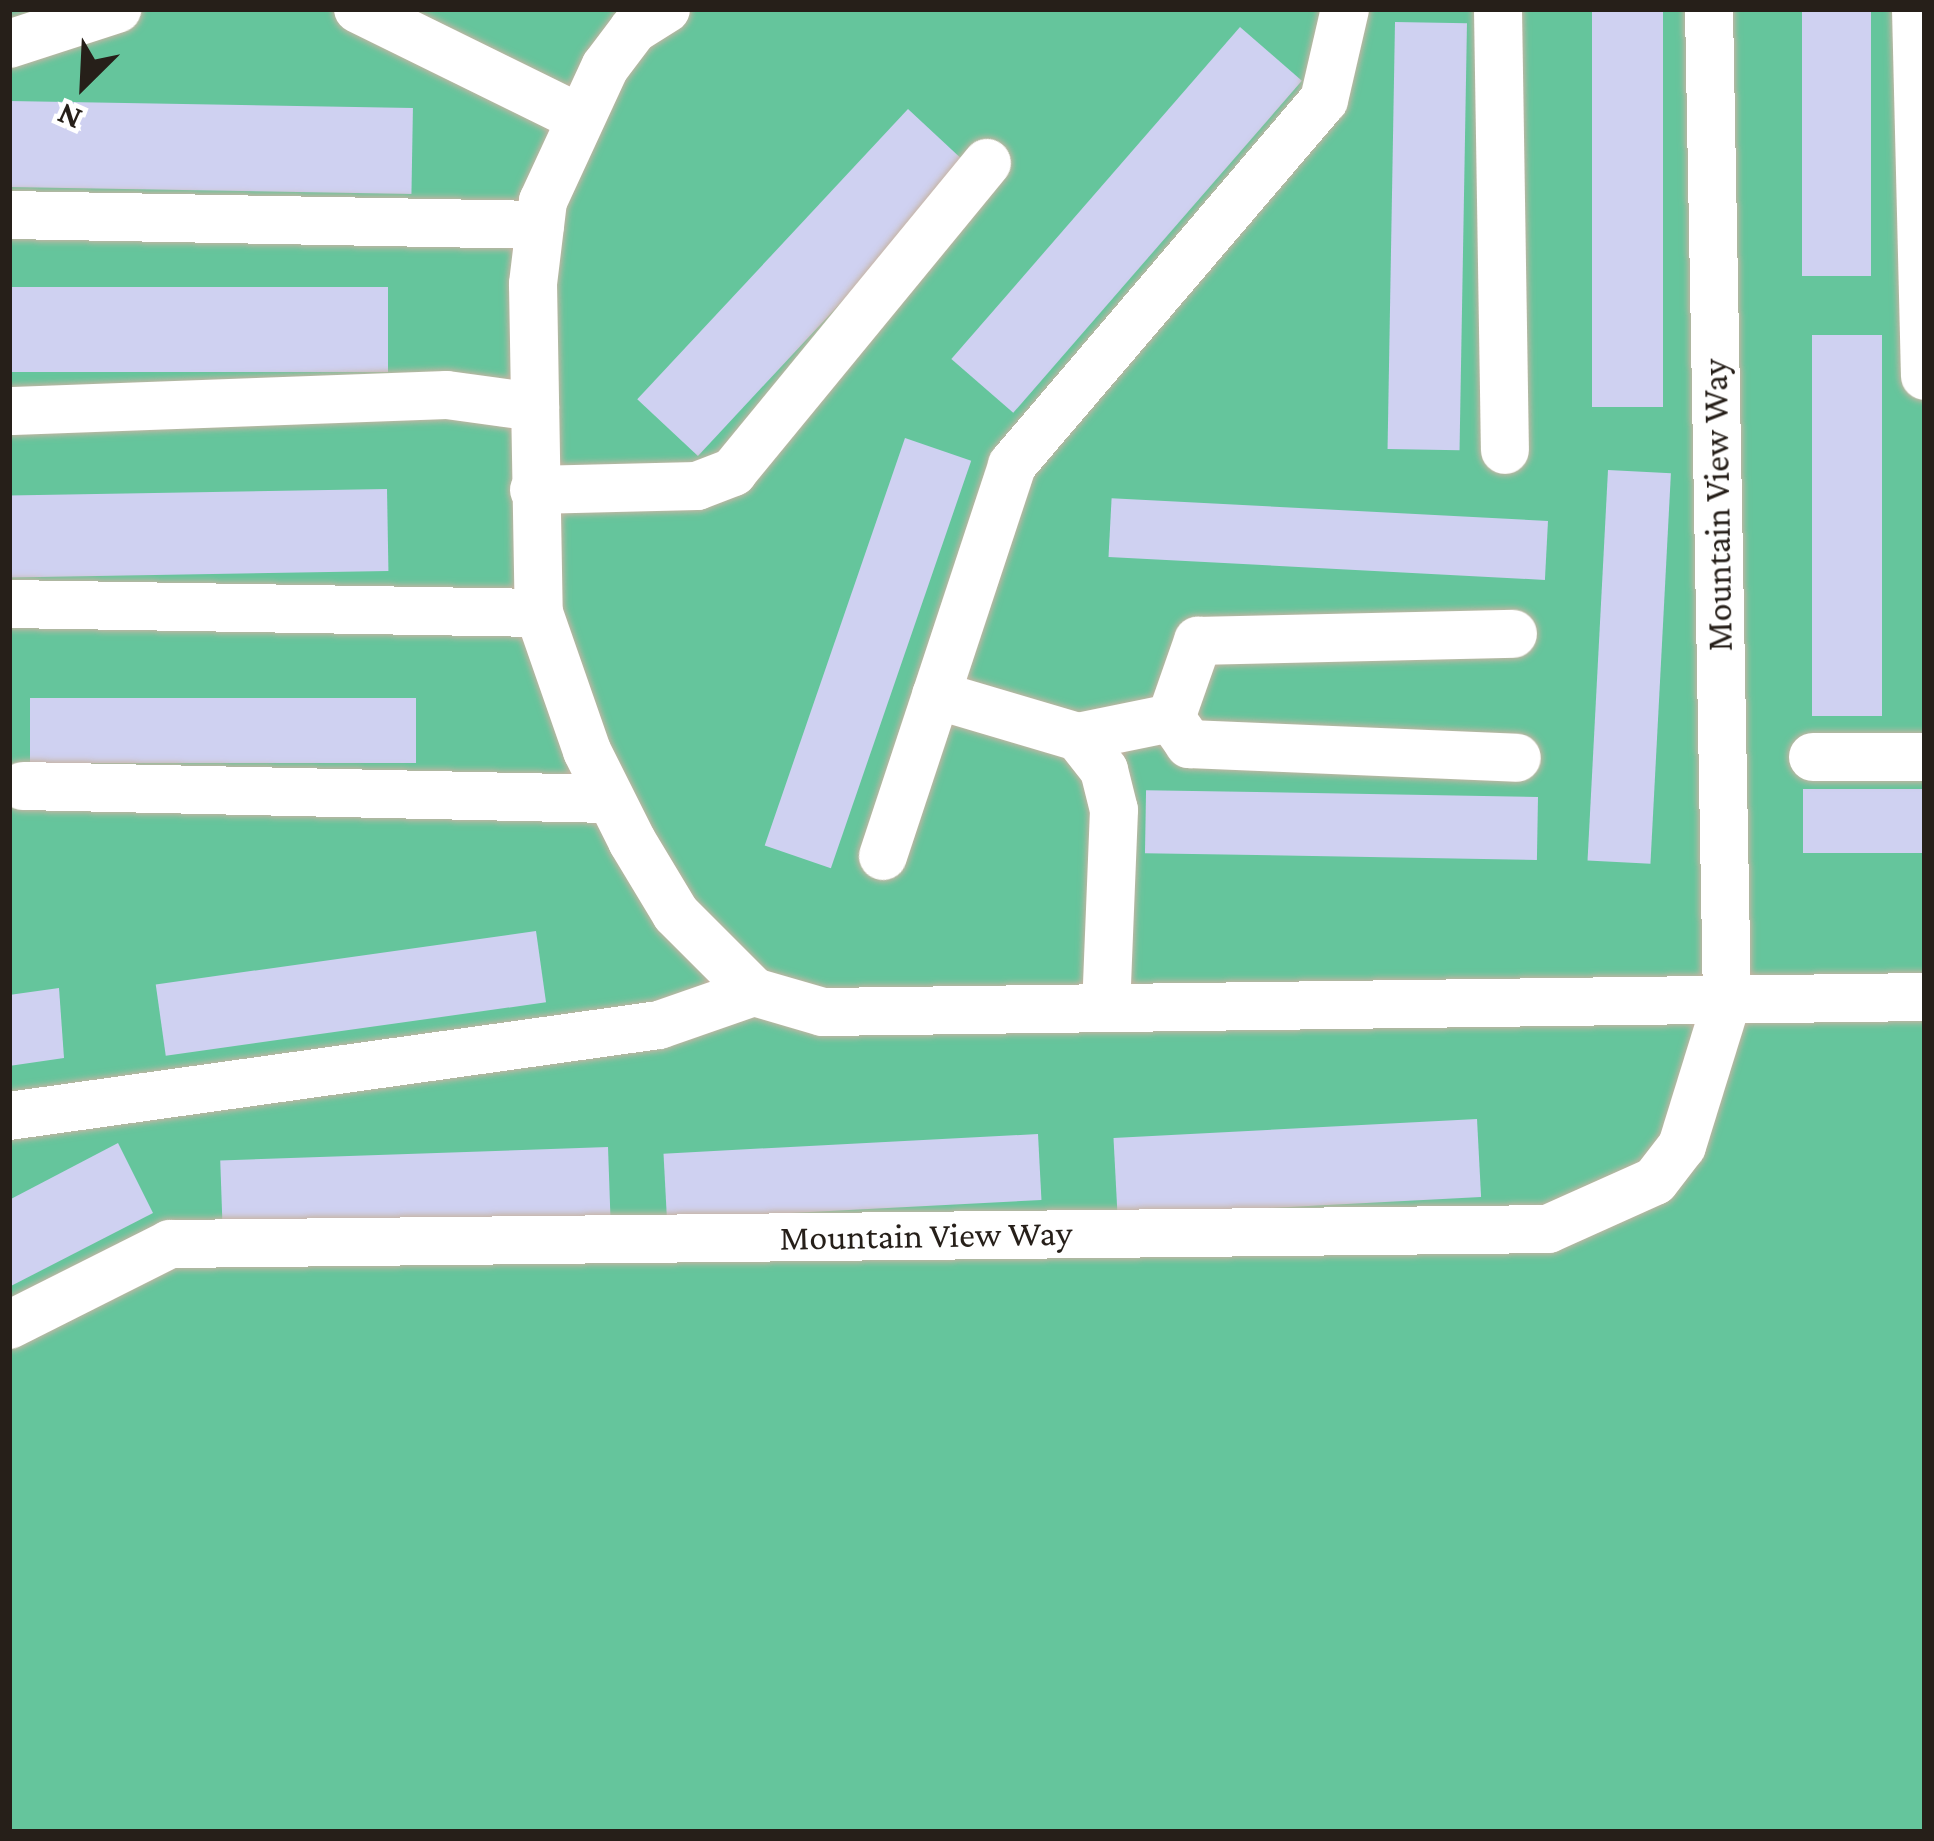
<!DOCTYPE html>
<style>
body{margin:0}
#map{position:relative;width:1934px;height:1841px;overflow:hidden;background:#fef2e8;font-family:"Crimson Pro",serif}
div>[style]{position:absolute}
.forest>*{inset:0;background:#65c59c;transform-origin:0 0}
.building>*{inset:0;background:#cfd1f1;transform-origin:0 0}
.roads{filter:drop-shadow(0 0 3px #c6b4a3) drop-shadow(0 0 3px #c6b4a3)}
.minor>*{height:48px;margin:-24px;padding:0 24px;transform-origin:24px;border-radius:24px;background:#fff}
span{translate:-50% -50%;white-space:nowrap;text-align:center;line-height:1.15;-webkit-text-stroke:9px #fff;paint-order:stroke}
.street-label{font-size:36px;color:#261f19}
.frame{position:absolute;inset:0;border:12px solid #261f19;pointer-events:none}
.north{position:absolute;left:24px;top:24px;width:120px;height:120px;-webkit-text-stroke:9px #fff;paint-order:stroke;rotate:204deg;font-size:33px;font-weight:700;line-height:48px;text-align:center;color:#261f19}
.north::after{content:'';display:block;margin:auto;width:42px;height:54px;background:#261f19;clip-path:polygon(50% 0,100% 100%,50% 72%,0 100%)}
</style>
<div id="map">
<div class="forest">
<div style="left:9px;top:9px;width:1916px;height:1823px"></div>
</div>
<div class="building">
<div style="left:1592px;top:9px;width:71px;height:398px"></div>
<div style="left:1802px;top:9px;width:69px;height:267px"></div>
<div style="left:1395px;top:22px;width:72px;height:427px;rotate:1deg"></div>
<div style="left:1240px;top:27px;width:82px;height:440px;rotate:41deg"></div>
<div style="left:9px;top:101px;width:404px;height:86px;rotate:1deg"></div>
<div style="left:908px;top:109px;width:83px;height:397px;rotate:43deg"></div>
<div style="left:9px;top:287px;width:379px;height:85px"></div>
<div style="left:1812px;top:335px;width:70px;height:381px"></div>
<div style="left:905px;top:438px;width:70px;height:431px;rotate:19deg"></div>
<div style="left:1608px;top:470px;width:63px;height:391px;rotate:3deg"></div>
<div style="left:387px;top:489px;width:82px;height:378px;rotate:89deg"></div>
<div style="left:1548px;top:521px;width:59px;height:437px;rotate:93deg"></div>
<div style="left:30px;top:698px;width:386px;height:65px"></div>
<div style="left:1803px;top:789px;width:122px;height:64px"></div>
<div style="left:1538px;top:797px;width:63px;height:392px;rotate:91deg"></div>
<div style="left:536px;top:931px;width:72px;height:384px;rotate:82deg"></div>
<div style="clip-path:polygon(59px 988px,64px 1058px,9px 1066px,9px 995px)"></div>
<div style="left:1477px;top:1119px;width:78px;height:364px;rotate:87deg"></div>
<div style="left:1038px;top:1134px;width:66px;height:375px;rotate:87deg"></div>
<div style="clip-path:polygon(118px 1143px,153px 1213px,9px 1287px,9px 1200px)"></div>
<div style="left:608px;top:1147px;width:69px;height:388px;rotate:88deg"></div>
</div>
<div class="roads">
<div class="minor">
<div style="left:358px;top:9px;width:247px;rotate:26.2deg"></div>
<div style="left:666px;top:9px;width:39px;rotate:148deg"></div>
<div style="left:633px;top:30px;width:46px;rotate:127.1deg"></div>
<div style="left:605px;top:67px;width:148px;rotate:114.8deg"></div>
<div style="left:543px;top:201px;width:84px;rotate:96.9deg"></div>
<div style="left:533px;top:284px;width:329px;rotate:89deg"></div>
<div style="left:539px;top:613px;width:146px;rotate:70.8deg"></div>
<div style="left:587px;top:751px;width:101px;rotate:63.4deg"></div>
<div style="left:632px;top:841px;width:85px;rotate:58.9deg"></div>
<div style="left:676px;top:914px;width:110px;rotate:45deg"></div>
<div style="left:754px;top:992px;width:72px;rotate:16.2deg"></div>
<div style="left:823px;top:1012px;width:1102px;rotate:-0.78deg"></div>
<div style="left:1498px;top:9px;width:441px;rotate:89.1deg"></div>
<div style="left:1916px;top:9px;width:367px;rotate:88.6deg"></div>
<div style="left:9px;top:44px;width:114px;rotate:-18deg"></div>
<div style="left:9px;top:215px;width:531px;rotate:1.08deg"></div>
<div style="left:13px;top:411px;width:434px;rotate:-2.1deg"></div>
<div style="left:447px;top:395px;width:89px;rotate:7.8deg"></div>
<div style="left:534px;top:490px;width:163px;rotate:-1.4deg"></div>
<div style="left:697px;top:486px;width:39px;rotate:-21deg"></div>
<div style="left:733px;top:472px;width:400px;rotate:-50.6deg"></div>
<div style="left:9px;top:604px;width:530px;rotate:0.97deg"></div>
<div style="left:936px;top:695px;width:148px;rotate:16.5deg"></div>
<div style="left:1078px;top:737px;width:95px;rotate:-11.5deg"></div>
<div style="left:1171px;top:718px;width:32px;rotate:55deg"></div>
<div style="left:1189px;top:744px;width:328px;rotate:2.4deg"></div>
<div style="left:1171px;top:718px;width:82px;rotate:-70.7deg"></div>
<div style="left:1198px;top:641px;width:315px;rotate:-1.3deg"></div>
<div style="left:1078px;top:737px;width:42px;rotate:51.8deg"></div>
<div style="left:1104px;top:770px;width:41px;rotate:76deg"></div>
<div style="left:1114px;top:810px;width:197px;rotate:92.3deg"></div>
<div style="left:1813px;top:757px;width:112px"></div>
<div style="left:23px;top:786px;width:587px;rotate:1.27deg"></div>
<div style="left:883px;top:856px;width:412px;rotate:-71.7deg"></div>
<div style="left:1012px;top:465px;width:480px;rotate:-49.5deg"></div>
<div style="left:1324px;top:100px;width:93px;rotate:-77deg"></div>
<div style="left:9px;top:1116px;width:656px;rotate:-7.97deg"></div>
<div style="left:659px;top:1025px;width:101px;rotate:-19.2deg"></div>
<div style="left:9px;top:1325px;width:180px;rotate:-26.7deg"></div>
<div style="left:170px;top:1244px;width:1378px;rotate:-0.62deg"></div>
<div style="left:1548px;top:1229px;width:117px;rotate:-24.2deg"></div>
<div style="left:1655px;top:1181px;width:44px;rotate:-52.4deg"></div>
<div style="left:1682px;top:1146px;width:152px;rotate:-72.8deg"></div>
<div style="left:1727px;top:1001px;width:992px;rotate:-91.04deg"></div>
</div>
</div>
<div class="street-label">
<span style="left:1718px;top:505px;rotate:-91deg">Mountain View Way</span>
<span style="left:926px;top:1236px;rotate:-1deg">Mountain View Way</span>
</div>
<div class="frame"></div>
<div class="north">N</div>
</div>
